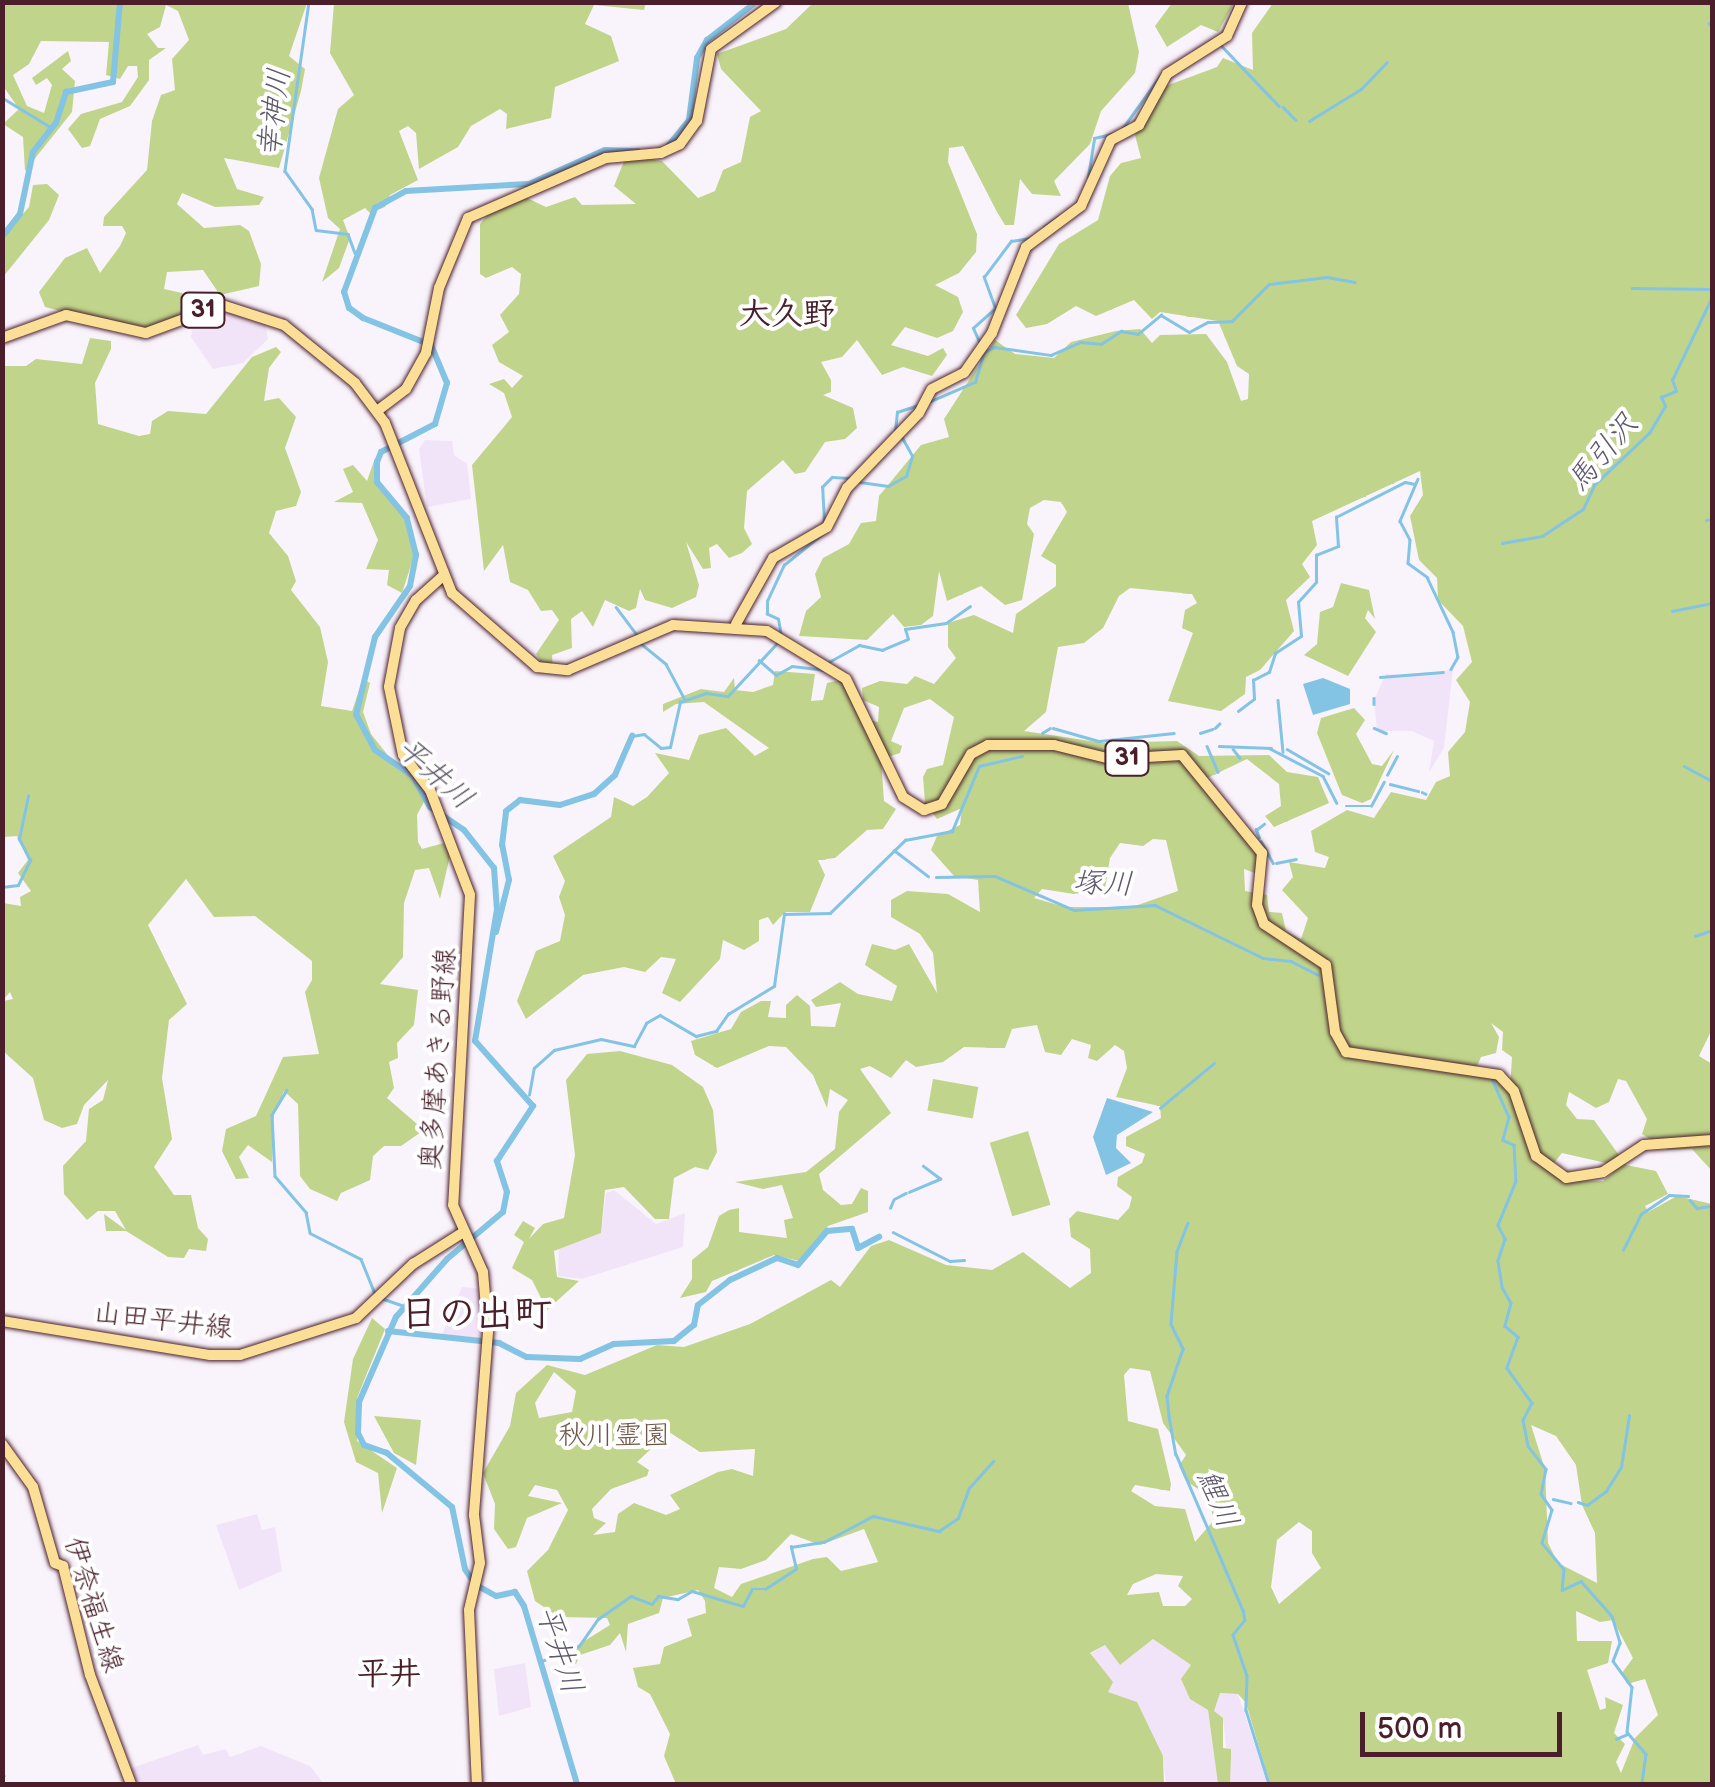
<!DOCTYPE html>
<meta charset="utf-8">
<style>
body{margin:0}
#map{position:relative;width:1715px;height:1787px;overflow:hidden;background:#f9f3fc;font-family:"Balsamiq Sans","Klee One",sans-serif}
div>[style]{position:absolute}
.built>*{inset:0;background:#f2e4f8}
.green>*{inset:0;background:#c0d58b;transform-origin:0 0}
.water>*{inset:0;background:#83c3e3}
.stream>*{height:2.5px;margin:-1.25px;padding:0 1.25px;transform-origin:1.25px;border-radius:1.25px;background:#83c3e3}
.river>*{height:6px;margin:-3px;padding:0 3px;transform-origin:3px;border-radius:3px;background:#83c3e3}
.roads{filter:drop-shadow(0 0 2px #4a1f2b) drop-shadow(0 0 2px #4a1f2b)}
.major>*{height:10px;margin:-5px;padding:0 5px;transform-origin:5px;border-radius:5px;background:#fbdf96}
.rail>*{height:2.5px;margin-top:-1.25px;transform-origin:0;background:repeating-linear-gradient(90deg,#4a1f2b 0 15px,transparent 0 23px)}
span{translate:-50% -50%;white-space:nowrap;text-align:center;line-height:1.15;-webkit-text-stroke:8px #fff;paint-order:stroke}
.shield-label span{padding:2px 8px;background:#fff;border:2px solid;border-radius:8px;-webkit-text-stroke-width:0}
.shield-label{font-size:25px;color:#4a1f2b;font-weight:700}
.street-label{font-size:28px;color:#4a1f2b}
.park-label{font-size:28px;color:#6d5648}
.water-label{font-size:30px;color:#5e586b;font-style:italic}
.quarter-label{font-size:32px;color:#4a1f2b;font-weight:700}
.district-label{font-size:38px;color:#4a1f2b;font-weight:700}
.frame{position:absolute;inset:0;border:5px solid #4a1f2b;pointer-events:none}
.scale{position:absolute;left:1360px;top:1712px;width:202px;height:45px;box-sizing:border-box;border:5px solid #4a1f2b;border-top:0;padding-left:12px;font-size:30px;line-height:35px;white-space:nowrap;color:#4a1f2b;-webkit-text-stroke:8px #fff;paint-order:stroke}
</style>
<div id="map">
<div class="built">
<div style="clip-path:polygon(219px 308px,264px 319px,268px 339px,243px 363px,213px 369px,191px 337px,194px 318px)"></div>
<div style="clip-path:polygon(425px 440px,452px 441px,454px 455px,467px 464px,471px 499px,427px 507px,419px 449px)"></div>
<div style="clip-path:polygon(1453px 669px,1444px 748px,1429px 772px,1434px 741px,1412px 731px,1377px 731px,1374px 700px,1386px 674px,1419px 676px)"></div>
<div style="clip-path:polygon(614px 1190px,656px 1224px,685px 1213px,683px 1247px,582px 1279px,558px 1276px,559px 1249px,601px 1233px,606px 1193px)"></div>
<div style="clip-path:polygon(462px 1287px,482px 1289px,485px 1340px,441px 1337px)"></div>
<div style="clip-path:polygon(257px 1514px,262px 1530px,275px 1527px,282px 1571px,239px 1590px,216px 1525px)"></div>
<div style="clip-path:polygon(1153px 1639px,1191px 1665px,1215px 1703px,1216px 1693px,1238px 1694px,1268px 1784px,1230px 1784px,1223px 1718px,1208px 1711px,1218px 1784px,1166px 1784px,1163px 1756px,1108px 1692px,1090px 1654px,1105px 1645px,1120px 1665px)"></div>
<div style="clip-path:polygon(525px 1663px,531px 1707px,499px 1716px,494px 1669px)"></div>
<div style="clip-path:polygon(198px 1745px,203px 1755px,226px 1749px,230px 1757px,261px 1746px,310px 1766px,324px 1784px,136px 1784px,129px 1769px)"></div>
</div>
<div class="green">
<div style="clip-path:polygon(2px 3px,307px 3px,289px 56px,305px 69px,301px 91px,279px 168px,224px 158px,237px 189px,264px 197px,259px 205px,215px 207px,182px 193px,177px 204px,204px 228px,240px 225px,249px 231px,261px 264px,259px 286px,220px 295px,203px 270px,167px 272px,164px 289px,182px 293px,195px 311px,141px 331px,45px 307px,39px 292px,65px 258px,87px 248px,100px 273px,120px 246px,126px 233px,122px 226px,103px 226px,104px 217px,147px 170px,152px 121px,161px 95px,175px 90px,172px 59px,189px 40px,178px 11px,166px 5px,160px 27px,147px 34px,158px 48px,166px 48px,149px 60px,149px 80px,130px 106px,100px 119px,90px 146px,82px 148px,68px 129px,81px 114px,122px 102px,138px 77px,137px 66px,128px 66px,120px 79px,106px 75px,109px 42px,41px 41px,29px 64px,13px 75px,27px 106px,44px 113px,52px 85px,47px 78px,36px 85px,32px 78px,68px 51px,71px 61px,62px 69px,75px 81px,72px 112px,25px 171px,23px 137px,3px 124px,19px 109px,3px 86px)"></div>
<div style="clip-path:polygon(334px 3px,334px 2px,646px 3px,644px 10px,594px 5px,585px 24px,611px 36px,619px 61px,555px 87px,551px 118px,506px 129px,507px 114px,500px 109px,471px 126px,458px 147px,419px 169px,416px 133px,408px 126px,399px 131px,418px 180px,390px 195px,385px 207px,370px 213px,365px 208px,343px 220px,350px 238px,339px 268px,322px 282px,340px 229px,328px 218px,319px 178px,338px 109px,354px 95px,330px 53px)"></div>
<div style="clip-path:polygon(813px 3px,1128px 3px,1139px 52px,1135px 73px,1101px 111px,1090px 144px,1054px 181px,1061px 196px,1032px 194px,1020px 179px,1014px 225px,1005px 225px,997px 212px,963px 146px,949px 148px,948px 162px,977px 234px,976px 252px,959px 273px,935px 285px,958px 297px,963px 312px,953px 331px,937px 338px,905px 327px,891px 345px,928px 356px,943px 348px,947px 355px,932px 376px,903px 367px,882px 375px,857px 340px,842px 357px,821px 362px,831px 380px,831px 392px,823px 395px,853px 408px,857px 428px,845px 439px,825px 442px,805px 472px,795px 474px,783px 460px,747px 491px,744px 528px,752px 544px,742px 553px,729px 558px,717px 544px,709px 548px,711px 568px,703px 569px,686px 542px,699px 585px,696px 597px,672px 608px,645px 600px,640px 589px,636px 608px,629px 611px,605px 600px,593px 627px,582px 611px,571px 619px,572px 648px,552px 655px,553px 668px,546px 669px,536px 654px,559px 620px,552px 610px,541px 611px,528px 590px,510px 582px,503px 545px,484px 571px,472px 465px,512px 417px,504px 393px,489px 384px,504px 379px,512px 388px,523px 376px,499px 362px,492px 345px,509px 332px,500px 315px,519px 294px,521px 274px,512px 267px,486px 278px,480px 274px,480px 224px,490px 212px,527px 198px,546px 207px,575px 197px,582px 205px,636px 204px,614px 186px,625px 159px,634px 157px,662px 161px,698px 198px,715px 191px,723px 170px,741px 162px,750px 117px,761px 111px,721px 69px,717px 54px,786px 29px)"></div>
<div style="clip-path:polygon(1172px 3px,1172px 2px,1234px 3px,1218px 32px,1201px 25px,1167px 47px,1155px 26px)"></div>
<div style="clip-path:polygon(evenodd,1273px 3px,1712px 3px,1712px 1029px,1699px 1056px,1712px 1064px,1712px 1171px,1692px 1149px,1668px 1150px,1642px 1134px,1647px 1119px,1626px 1081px,1618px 1079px,1609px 1102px,1596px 1108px,1569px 1092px,1566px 1105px,1577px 1119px,1594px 1120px,1626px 1165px,1656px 1171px,1668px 1194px,1645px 1206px,1648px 1212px,1677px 1196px,1712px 1204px,1712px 1784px,1270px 1784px,1246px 1703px,1238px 1694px,1220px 1693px,1214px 1711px,1223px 1718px,1223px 1748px,1231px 1749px,1231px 1756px,1230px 1784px,1218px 1784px,1208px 1710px,1190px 1699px,1181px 1679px,1191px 1665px,1153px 1639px,1120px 1665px,1105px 1645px,1090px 1653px,1113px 1682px,1108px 1692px,1137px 1702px,1163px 1756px,1164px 1784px,676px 1784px,664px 1756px,670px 1734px,650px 1694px,638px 1687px,633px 1668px,660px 1664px,664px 1647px,692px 1636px,687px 1619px,706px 1613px,705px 1601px,698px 1590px,663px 1598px,659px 1613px,628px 1624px,626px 1652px,620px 1633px,610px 1645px,580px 1655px,576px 1664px,557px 1658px,610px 1625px,607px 1618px,559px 1617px,535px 1601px,527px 1571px,548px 1550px,568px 1510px,557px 1490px,535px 1485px,528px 1496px,562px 1503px,527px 1518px,516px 1547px,508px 1549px,494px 1529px,495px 1504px,483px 1473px,510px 1426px,516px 1393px,547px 1365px,585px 1375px,657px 1345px,684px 1347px,750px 1324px,831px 1280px,840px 1287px,871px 1246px,889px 1240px,946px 1265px,992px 1270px,1023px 1252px,1070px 1288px,1091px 1273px,1090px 1249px,1071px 1237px,1069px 1219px,1077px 1211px,1118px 1220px,1129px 1208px,1132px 1197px,1117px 1186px,1118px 1177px,1142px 1163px,1145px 1154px,1126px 1146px,1126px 1137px,1161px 1118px,1160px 1106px,1116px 1097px,1127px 1068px,1124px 1051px,1115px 1045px,1097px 1061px,1088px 1058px,1091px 1045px,1072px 1039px,1061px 1055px,1045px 1052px,1037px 1025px,1012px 1029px,1005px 1048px,964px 1047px,943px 1062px,916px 1067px,906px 1060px,891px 1078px,870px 1066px,860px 1069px,891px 1113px,819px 1174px,823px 1190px,841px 1205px,852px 1204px,861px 1188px,868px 1191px,868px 1212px,828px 1226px,799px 1261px,774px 1255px,712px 1281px,706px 1292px,680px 1298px,692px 1279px,692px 1260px,708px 1247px,719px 1216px,729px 1210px,739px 1208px,739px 1232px,787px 1238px,784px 1220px,793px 1218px,782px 1185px,763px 1189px,735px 1182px,806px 1172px,835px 1149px,839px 1112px,848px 1100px,830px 1089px,827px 1108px,813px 1075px,786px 1047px,769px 1046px,717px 1068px,695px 1055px,691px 1041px,731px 1029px,741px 1012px,761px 1001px,771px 1001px,768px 1017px,786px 1018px,786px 1005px,797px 995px,810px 1006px,811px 1026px,835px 1027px,841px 1003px,816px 1007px,811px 1000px,840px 982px,858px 994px,892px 1001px,897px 986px,865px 965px,872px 944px,895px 950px,909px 944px,937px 993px,933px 953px,920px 934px,891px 917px,891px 900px,907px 891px,948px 894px,980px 912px,978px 880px,954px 876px,931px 850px,937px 836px,960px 825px,962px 808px,937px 819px,925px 803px,923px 777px,927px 769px,943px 765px,954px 717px,930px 699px,904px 708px,891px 741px,902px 746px,900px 753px,881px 759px,884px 801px,896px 809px,883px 829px,867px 830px,835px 858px,818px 860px,825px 875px,810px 912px,785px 912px,773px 925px,768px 917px,759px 920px,759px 941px,744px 950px,723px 940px,720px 959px,680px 1002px,662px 993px,676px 959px,661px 957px,645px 972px,624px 967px,583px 975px,526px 1019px,517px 1001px,536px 951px,560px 941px,565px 915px,559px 897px,565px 881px,553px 856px,611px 817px,614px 797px,633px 806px,647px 797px,669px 773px,655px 753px,689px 760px,699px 735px,726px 728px,755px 756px,769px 748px,704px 702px,676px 704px,663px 712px,663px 704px,701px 689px,724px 692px,734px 678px,735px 690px,753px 692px,773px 685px,775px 671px,815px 674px,811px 701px,823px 700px,827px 683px,841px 680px,865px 720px,878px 722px,879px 707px,863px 700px,862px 688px,880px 681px,907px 684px,915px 676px,934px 684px,956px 658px,948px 647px,948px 623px,974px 615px,1013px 633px,1016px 614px,1056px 586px,1056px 565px,1041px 556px,1067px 512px,1061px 502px,1044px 500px,1030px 508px,1027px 524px,1034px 534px,1022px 600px,1005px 605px,981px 586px,947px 601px,939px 571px,933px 616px,921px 625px,904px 627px,893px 614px,867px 640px,799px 636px,806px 611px,821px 597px,815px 574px,823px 558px,849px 544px,861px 523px,876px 521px,879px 496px,921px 445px,949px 437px,944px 419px,995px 340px,1015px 354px,1054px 358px,1071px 342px,1116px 331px,1140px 329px,1152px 343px,1160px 335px,1206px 334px,1227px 362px,1241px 401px,1248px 399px,1249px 374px,1237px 366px,1218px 321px,1160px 312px,1152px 319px,1134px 300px,1096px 316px,1076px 306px,1047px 324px,1026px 328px,1016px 315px,1059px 244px,1098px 220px,1110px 176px,1121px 163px,1141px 158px,1135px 135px,1163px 87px,1217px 67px,1223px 58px,1253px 70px,1252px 33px,1273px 3px,1420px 471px,1423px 495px,1410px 516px,1419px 560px,1437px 578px,1438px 600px,1463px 626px,1472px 662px,1456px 680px,1470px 702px,1465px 732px,1448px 752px,1450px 776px,1436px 782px,1426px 800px,1391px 792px,1374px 818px,1347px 810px,1311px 831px,1315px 852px,1329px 857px,1325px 868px,1289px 862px,1293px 877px,1282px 890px,1308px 918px,1301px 939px,1286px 931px,1282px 913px,1269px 912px,1267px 895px,1245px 891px,1244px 869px,1260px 875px,1258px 849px,1201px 781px,1247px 759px,1279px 784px,1281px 806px,1265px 816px,1274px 827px,1329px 803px,1318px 777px,1287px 772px,1269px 755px,1199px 756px,1177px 741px,1104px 743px,1024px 731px,1046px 712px,1058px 647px,1084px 643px,1103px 628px,1119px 596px,1130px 588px,1192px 594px,1197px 603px,1185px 610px,1182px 628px,1193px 633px,1168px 701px,1221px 711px,1245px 694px,1246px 677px,1260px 670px,1294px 631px,1286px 600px,1310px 577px,1302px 564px,1317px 545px,1312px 521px,1420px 471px,1273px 3px,1153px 839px,1166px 840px,1178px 891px,1132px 907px,1065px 907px,1034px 898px,1042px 889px,1074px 894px,1105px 889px,1110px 858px,1120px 843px,1143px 846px,1153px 839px,1273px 3px,1491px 1023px,1503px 1032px,1502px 1050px,1512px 1057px,1510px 1090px,1498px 1078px,1475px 1071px,1481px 1057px,1496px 1053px,1499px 1037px,1491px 1023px,1273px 3px,1562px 1153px,1606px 1163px,1613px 1173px,1603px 1181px,1562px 1180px,1553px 1164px,1562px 1153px,1273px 3px,1130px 1368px,1150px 1371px,1163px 1423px,1186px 1455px,1179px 1466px,1186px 1481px,1207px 1495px,1214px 1520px,1195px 1542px,1185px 1509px,1155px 1506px,1131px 1491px,1135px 1485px,1170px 1491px,1171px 1484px,1158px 1429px,1128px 1421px,1124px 1375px,1130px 1368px,1273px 3px,554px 1372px,576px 1391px,572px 1412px,539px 1418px,535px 1403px,554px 1372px,1273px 3px,1531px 1425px,1556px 1436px,1576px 1465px,1582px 1505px,1595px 1533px,1597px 1583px,1558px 1563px,1548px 1543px,1545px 1469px,1531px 1425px,1273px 3px,669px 1432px,700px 1452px,755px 1449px,753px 1476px,732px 1469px,718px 1472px,670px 1495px,680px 1509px,666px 1515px,634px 1503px,618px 1514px,615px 1532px,593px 1535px,606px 1523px,594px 1518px,592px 1509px,611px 1489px,647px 1476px,649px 1470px,637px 1462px,669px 1432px,1273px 3px,1299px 1522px,1312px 1531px,1312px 1553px,1321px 1568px,1279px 1604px,1271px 1587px,1277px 1540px,1299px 1522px,1273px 3px,864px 1529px,878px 1562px,841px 1571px,827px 1557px,813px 1559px,741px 1584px,732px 1597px,714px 1588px,719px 1567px,741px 1569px,766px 1560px,791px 1534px,820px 1545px,864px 1529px,1273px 3px,1156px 1574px,1183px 1576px,1178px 1586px,1192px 1599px,1185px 1606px,1163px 1606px,1159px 1592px,1127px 1595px,1133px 1584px,1156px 1574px,1273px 3px,1576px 1611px,1600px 1622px,1613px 1620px,1633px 1658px,1622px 1673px,1627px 1684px,1645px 1679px,1658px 1715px,1635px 1738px,1621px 1773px,1616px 1762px,1625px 1744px,1614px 1733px,1623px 1705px,1605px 1697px,1606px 1708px,1600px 1710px,1587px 1670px,1608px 1663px,1612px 1641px,1577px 1641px,1576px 1611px)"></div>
<div style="clip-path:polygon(47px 184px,59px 195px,49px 220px,3px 277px,3px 237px,29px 207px,33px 185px)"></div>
<div style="clip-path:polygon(90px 338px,111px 341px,111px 349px,95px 383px,98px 424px,139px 436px,150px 434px,152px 421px,168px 411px,206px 414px,252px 357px,276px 347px,281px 352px,269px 368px,264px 401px,279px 398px,296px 417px,285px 448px,301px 492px,296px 506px,276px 511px,269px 533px,288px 556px,296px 581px,291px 590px,320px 627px,328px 662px,321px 706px,352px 711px,363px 679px,370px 683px,363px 712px,371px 734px,390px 758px,411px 770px,426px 798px,417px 815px,418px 842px,422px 849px,444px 843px,450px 856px,440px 899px,429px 868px,415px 870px,404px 903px,403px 957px,380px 984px,418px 990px,414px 1025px,397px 1043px,398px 1058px,389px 1062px,394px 1088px,387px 1098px,424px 1130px,401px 1146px,384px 1146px,373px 1156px,370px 1180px,341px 1193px,337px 1201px,310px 1189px,300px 1176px,298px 1104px,284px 1091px,274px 1114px,272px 1162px,248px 1145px,239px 1157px,249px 1178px,236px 1179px,222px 1151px,226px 1129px,256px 1116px,283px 1057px,319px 1054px,305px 992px,312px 980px,312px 961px,255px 916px,214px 917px,186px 879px,148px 925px,187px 1004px,169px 1020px,162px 1078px,172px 1139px,154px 1167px,174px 1195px,191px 1195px,198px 1228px,208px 1239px,206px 1251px,189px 1249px,184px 1258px,168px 1257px,126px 1231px,106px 1231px,104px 1214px,126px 1230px,115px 1211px,98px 1211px,87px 1220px,64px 1194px,63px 1166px,86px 1141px,89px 1109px,103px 1100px,108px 1080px,84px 1105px,77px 1124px,62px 1128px,44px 1120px,33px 1078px,3px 1051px,3px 1001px,13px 999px,10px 992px,3px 1000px,3px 903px,21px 906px,20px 897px,31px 891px,18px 873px,28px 860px,17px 836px,4px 837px,3px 857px,3px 366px,26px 366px,36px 359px,82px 364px)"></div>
<div style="clip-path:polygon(375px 458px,374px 475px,408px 522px,414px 556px,402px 593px,387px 585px,389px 570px,366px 569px,378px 540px,362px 503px,334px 502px,353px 492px,343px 469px,353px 465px,367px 481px)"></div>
<div style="clip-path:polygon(1341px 583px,1369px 590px,1375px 619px,1368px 610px,1365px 618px,1376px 632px,1348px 676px,1304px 655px,1317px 644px,1320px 612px,1333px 607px)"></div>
<div style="clip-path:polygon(1354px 708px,1365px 720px,1356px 734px,1372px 764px,1382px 766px,1394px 750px,1371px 799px,1362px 803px,1342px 795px,1317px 733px,1321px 718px)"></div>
<div style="clip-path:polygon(620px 1051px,672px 1065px,703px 1087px,713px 1110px,717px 1152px,708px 1170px,695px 1167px,674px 1178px,669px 1219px,655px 1219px,624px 1187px,605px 1190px,601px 1233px,554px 1251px,557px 1277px,579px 1281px,547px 1310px,532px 1280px,512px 1268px,524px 1242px,514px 1235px,523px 1221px,535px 1228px,529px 1239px,543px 1224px,564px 1218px,575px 1155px,566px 1080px,587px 1054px)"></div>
<div style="left:933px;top:1079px;width:46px;height:32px;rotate:10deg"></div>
<div style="left:1028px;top:1131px;width:77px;height:40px;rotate:73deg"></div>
<div style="clip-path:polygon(372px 1318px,385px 1329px,357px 1398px,357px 1441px,397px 1468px,382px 1513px,378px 1473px,356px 1462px,344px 1422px,353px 1359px)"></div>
<div style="clip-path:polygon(374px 1416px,421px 1420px,416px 1465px,394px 1453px)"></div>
</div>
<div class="water">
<div style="clip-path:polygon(1323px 678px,1350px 689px,1350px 704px,1313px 715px,1303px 684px)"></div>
<div style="clip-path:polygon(1107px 1098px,1153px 1112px,1117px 1135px,1116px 1148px,1131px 1163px,1106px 1175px,1093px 1137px)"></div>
</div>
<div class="stream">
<div style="left:309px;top:2px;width:171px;rotate:98.1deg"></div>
<div style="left:285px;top:171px;width:47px;rotate:54.6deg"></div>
<div style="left:312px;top:209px;width:21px;rotate:79deg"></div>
<div style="left:316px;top:230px;width:32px;rotate:7deg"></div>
<div style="left:348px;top:234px;width:20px;rotate:70deg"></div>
<div style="left:1231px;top:16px;width:15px;rotate:-70deg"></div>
<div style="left:1709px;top:23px;width:5px;rotate:53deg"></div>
<div style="left:1219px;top:43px;width:87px;rotate:46.4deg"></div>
<div style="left:1193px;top:52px;width:22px;rotate:-32deg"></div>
<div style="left:3px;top:98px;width:57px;rotate:31.5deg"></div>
<div style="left:1283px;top:107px;width:18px;rotate:45deg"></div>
<div style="left:1309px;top:121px;width:61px;rotate:-31.6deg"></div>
<div style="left:1361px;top:89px;width:37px;rotate:-46deg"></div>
<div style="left:1122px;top:129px;width:65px;rotate:-54.4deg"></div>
<div style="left:1088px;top:177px;width:39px;rotate:-81deg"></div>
<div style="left:1094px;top:138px;width:22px;rotate:-13deg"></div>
<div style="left:1044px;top:227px;width:17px;rotate:-36deg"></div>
<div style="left:1632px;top:288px;width:80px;rotate:0.7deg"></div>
<div style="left:980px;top:344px;width:17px;rotate:-114deg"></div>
<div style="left:973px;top:328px;width:30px;rotate:-42deg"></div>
<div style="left:995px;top:308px;width:33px;rotate:-110deg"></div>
<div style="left:984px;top:277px;width:45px;rotate:-53.1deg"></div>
<div style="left:1011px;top:241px;width:19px;rotate:-9deg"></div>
<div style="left:985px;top:352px;width:10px;rotate:-29deg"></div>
<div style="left:994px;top:347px;width:58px;rotate:8deg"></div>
<div style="left:1051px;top:355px;width:32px;rotate:-24deg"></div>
<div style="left:1080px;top:342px;width:21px;rotate:5deg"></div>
<div style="left:1101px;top:344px;width:24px;rotate:-33deg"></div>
<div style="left:1121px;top:331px;width:17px;rotate:10deg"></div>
<div style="left:1138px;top:334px;width:30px;rotate:-40deg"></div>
<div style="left:1161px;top:315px;width:33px;rotate:31deg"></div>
<div style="left:1189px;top:332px;width:21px;rotate:-28deg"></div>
<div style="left:1208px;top:322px;width:24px;rotate:-2deg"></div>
<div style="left:1232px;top:321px;width:52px;rotate:-45deg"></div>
<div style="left:1269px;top:284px;width:58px;rotate:-6.9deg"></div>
<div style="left:1327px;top:277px;width:28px;rotate:10deg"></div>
<div style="left:931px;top:401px;width:48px;rotate:-23.4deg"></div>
<div style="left:975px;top:382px;width:34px;rotate:-73deg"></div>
<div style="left:895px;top:431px;width:19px;rotate:-84deg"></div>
<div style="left:897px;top:412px;width:22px;rotate:-18deg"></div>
<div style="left:1418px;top:479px;width:46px;rotate:113.2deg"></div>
<div style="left:1400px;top:521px;width:21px;rotate:62deg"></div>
<div style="left:1410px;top:540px;width:23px;rotate:95deg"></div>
<div style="left:1408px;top:563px;width:24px;rotate:36deg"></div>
<div style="left:1427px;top:577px;width:61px;rotate:64.7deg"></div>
<div style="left:1453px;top:632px;width:25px;rotate:79deg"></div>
<div style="left:1458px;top:657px;width:14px;rotate:120deg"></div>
<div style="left:860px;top:482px;width:28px;rotate:8deg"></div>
<div style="left:888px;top:486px;width:21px;rotate:-29deg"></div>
<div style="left:906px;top:476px;width:21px;rotate:-73deg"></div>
<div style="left:912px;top:456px;width:23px;rotate:-119deg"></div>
<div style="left:1706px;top:520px;width:6px;rotate:-9deg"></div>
<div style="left:824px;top:522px;width:35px;rotate:-93deg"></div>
<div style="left:822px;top:487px;width:14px;rotate:-45deg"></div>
<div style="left:832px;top:477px;width:21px;rotate:3deg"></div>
<div style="left:1502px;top:543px;width:41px;rotate:-9.9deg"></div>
<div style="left:1542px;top:536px;width:49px;rotate:-33.4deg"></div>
<div style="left:1583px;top:509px;width:26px;rotate:-65deg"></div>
<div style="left:1594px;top:485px;width:76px;rotate:-43.4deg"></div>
<div style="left:1649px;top:433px;width:31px;rotate:-59deg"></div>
<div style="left:1665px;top:406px;width:10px;rotate:-114deg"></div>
<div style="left:1661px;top:397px;width:16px;rotate:-22deg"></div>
<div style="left:1676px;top:391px;width:12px;rotate:-110deg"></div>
<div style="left:1672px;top:380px;width:92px;rotate:-64.3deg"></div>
<div style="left:616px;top:607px;width:34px;rotate:53deg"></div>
<div style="left:1672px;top:611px;width:41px;rotate:-11.3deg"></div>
<div style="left:781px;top:636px;width:17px;rotate:-100deg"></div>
<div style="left:778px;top:619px;width:12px;rotate:-156deg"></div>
<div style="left:767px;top:614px;width:13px;rotate:-90deg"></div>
<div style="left:767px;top:601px;width:40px;rotate:-65deg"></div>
<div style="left:784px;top:565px;width:48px;rotate:-39deg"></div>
<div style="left:639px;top:642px;width:35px;rotate:39deg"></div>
<div style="left:666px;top:664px;width:40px;rotate:62deg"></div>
<div style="left:759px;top:660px;width:23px;rotate:41deg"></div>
<div style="left:776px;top:675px;width:18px;rotate:-29deg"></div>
<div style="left:792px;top:666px;width:31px;rotate:7deg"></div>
<div style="left:827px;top:663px;width:37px;rotate:-29deg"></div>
<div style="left:859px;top:645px;width:24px;rotate:12deg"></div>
<div style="left:882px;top:650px;width:28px;rotate:-23deg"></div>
<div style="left:908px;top:639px;width:10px;rotate:-107deg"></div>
<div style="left:905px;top:629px;width:41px;rotate:-8.3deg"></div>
<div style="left:946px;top:623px;width:29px;rotate:-35deg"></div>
<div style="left:1380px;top:677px;width:63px;rotate:-4.5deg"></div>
<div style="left:1374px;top:698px;width:6px;rotate:90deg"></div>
<div style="left:1278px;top:700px;width:52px;rotate:84.5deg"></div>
<div style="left:1238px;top:711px;width:20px;rotate:-37deg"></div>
<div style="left:1254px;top:699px;width:19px;rotate:-93deg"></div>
<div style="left:1253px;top:680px;width:18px;rotate:-27deg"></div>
<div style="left:1269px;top:672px;width:20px;rotate:-72deg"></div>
<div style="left:1275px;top:653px;width:31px;rotate:-33deg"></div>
<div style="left:1301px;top:636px;width:34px;rotate:-95deg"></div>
<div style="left:1298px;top:602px;width:27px;rotate:-48deg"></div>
<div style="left:1316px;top:582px;width:27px;rotate:-90deg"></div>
<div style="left:1316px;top:555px;width:24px;rotate:-22deg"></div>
<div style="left:1338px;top:546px;width:29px;rotate:-94deg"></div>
<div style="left:1336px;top:517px;width:77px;rotate:-26.9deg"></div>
<div style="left:1405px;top:482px;width:10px;rotate:11deg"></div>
<div style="left:1053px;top:728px;width:48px;rotate:15.8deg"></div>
<div style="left:1099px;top:741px;width:75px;rotate:-6.1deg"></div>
<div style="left:1215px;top:728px;width:6px;rotate:-45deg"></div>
<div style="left:1374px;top:728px;width:13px;rotate:23deg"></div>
<div style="left:1042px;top:733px;width:9px;rotate:-32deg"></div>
<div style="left:1200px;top:733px;width:13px;rotate:-18deg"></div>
<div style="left:632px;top:736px;width:12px;rotate:-9deg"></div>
<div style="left:644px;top:734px;width:22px;rotate:39deg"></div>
<div style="left:661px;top:748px;width:9px;rotate:-6deg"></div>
<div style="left:670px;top:747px;width:46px;rotate:-77.5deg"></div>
<div style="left:680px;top:702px;width:28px;rotate:-19deg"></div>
<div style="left:706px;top:693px;width:22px;rotate:8deg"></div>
<div style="left:728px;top:696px;width:72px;rotate:-47.2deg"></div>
<div style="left:1207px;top:746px;width:28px;rotate:67deg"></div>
<div style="left:1219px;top:746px;width:52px;rotate:2.2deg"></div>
<div style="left:1269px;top:748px;width:61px;rotate:27.4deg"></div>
<div style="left:1323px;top:776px;width:30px;rotate:63deg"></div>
<div style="left:1233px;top:749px;width:11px;rotate:52deg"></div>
<div style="left:1287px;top:749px;width:48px;rotate:30.3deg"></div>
<div style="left:1684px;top:766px;width:32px;rotate:28deg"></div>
<div style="left:1387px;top:775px;width:21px;rotate:-62deg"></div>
<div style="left:1390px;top:784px;width:29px;rotate:14deg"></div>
<div style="left:1422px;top:792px;width:4px;rotate:27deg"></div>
<div style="left:1346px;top:806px;width:25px"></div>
<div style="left:1371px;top:806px;width:27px;rotate:-62deg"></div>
<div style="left:1259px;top:838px;width:9px;rotate:-111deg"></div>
<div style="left:1256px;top:830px;width:10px;rotate:-37deg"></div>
<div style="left:1261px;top:841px;width:25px;rotate:61deg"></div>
<div style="left:894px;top:850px;width:43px;rotate:37.4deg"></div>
<div style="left:1276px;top:863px;width:20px;rotate:-11deg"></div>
<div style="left:936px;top:877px;width:59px;rotate:-1deg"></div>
<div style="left:995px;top:876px;width:86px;rotate:23.3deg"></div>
<div style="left:1074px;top:910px;width:81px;rotate:-3.5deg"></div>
<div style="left:1155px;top:905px;width:120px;rotate:26.1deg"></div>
<div style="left:1263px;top:958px;width:28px;rotate:6deg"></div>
<div style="left:1291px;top:961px;width:30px;rotate:27deg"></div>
<div style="left:2px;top:887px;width:16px;rotate:-7deg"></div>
<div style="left:18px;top:885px;width:28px;rotate:-64deg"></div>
<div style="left:30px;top:860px;width:24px;rotate:-118deg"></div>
<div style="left:19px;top:839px;width:44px;rotate:-78.2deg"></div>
<div style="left:1695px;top:936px;width:18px;rotate:-19deg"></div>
<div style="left:1492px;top:1079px;width:42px;rotate:65.9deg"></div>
<div style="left:1509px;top:1117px;width:24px;rotate:105deg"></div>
<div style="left:1503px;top:1140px;width:12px;rotate:24deg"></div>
<div style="left:1514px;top:1145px;width:36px;rotate:87deg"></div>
<div style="left:1516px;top:1181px;width:48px;rotate:112.2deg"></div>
<div style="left:1498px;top:1225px;width:16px;rotate:63deg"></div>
<div style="left:1505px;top:1239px;width:23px;rotate:108deg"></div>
<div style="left:1498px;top:1261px;width:26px;rotate:81deg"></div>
<div style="left:1502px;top:1287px;width:18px;rotate:61deg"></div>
<div style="left:1511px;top:1303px;width:24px;rotate:105deg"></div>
<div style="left:1505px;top:1326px;width:17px;rotate:40deg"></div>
<div style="left:1518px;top:1337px;width:33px;rotate:110deg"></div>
<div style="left:1507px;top:1368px;width:43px;rotate:54.5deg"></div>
<div style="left:1532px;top:1403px;width:19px;rotate:118deg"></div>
<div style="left:1523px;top:1420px;width:26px;rotate:79deg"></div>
<div style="left:1528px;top:1446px;width:29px;rotate:52deg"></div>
<div style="left:1546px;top:1469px;width:25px;rotate:101deg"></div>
<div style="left:1541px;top:1494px;width:19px;rotate:55deg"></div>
<div style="left:1552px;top:1510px;width:34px;rotate:107deg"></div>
<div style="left:1542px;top:1543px;width:34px;rotate:50deg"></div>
<div style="left:1564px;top:1569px;width:21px;rotate:95deg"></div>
<div style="left:1562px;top:1590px;width:21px;rotate:-25deg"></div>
<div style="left:1581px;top:1581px;width:47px;rotate:48.5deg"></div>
<div style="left:1612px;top:1616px;width:28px;rotate:73deg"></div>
<div style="left:1620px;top:1643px;width:19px;rotate:111deg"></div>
<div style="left:1613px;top:1661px;width:32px;rotate:54deg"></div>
<div style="left:1632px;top:1687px;width:45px;rotate:96.3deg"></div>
<div style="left:1627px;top:1732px;width:29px;rotate:49deg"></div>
<div style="left:1646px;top:1754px;width:30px;rotate:98deg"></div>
<div style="left:287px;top:1090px;width:29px;rotate:121deg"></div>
<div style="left:272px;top:1115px;width:61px;rotate:87.2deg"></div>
<div style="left:275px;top:1176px;width:48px;rotate:49.3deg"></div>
<div style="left:306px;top:1212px;width:21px;rotate:79deg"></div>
<div style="left:310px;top:1233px;width:57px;rotate:27deg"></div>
<div style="left:361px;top:1259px;width:37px;rotate:68deg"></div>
<div style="left:529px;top:1095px;width:27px;rotate:-80deg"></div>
<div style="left:534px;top:1068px;width:27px;rotate:-42deg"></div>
<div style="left:554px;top:1050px;width:48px;rotate:-13.2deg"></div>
<div style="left:601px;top:1039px;width:34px;rotate:12deg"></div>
<div style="left:634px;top:1046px;width:26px;rotate:-62deg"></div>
<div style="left:646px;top:1023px;width:16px;rotate:-30deg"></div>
<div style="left:660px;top:1015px;width:42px;rotate:30.3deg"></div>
<div style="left:696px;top:1036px;width:21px;rotate:-14deg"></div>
<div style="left:716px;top:1031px;width:21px;rotate:-55deg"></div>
<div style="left:728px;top:1014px;width:54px;rotate:-31.3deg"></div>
<div style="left:774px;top:986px;width:73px;rotate:-82.1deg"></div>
<div style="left:784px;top:914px;width:46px;rotate:-1.2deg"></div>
<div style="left:830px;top:913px;width:105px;rotate:-44.2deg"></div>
<div style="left:905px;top:840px;width:48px;rotate:-10.8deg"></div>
<div style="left:952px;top:831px;width:70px;rotate:-67.4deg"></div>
<div style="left:979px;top:766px;width:44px;rotate:-13.1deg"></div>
<div style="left:1160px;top:1108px;width:70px;rotate:-39.8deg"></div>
<div style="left:909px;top:1192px;width:34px;rotate:-23deg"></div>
<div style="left:940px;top:1179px;width:21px;rotate:-143deg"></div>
<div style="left:894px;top:1199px;width:13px;rotate:-27deg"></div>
<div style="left:1690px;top:1200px;width:11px;rotate:49deg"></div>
<div style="left:1697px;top:1208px;width:15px;rotate:-8deg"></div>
<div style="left:890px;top:1208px;width:8px;rotate:-67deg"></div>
<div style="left:1188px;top:1223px;width:31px;rotate:111deg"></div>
<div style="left:1177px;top:1252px;width:72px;rotate:94.8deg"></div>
<div style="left:1171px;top:1324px;width:28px;rotate:64deg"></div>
<div style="left:1183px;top:1349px;width:50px;rotate:108.8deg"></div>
<div style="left:1167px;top:1396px;width:20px;rotate:84deg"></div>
<div style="left:1169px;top:1416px;width:39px;rotate:80deg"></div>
<div style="left:1176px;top:1454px;width:170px;rotate:66.8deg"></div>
<div style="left:1243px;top:1610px;width:10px;rotate:79deg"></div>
<div style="left:1245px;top:1620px;width:19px;rotate:129deg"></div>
<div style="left:1233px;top:1635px;width:43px;rotate:71.1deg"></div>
<div style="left:1247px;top:1676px;width:34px;rotate:92deg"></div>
<div style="left:1246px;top:1710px;width:77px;rotate:72.7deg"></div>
<div style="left:893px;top:1232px;width:64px;rotate:27deg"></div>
<div style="left:950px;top:1261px;width:14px;rotate:-4deg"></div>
<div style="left:1623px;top:1250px;width:40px;rotate:-63.4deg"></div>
<div style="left:1641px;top:1214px;width:34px;rotate:-34deg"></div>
<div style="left:1669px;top:1195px;width:19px;rotate:3deg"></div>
<div style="left:381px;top:1298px;width:24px;rotate:19deg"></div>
<div style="left:1553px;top:1499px;width:18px;rotate:13deg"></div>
<div style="left:1578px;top:1502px;width:9px;rotate:18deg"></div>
<div style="left:1587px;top:1505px;width:24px;rotate:-36deg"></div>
<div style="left:1606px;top:1491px;width:28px;rotate:-58deg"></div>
<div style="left:1621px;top:1467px;width:52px;rotate:-81.1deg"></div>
<div style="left:542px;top:1661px;width:40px;rotate:-22deg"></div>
<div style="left:579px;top:1646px;width:33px;rotate:-55deg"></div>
<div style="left:598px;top:1619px;width:40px;rotate:-34.9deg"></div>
<div style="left:631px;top:1596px;width:22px;rotate:21deg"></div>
<div style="left:652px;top:1604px;width:10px;rotate:-53deg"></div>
<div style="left:658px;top:1596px;width:20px;rotate:9deg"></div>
<div style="left:678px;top:1599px;width:16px;rotate:-30deg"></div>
<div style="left:692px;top:1591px;width:53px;rotate:16.4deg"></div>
<div style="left:743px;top:1606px;width:19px;rotate:-62deg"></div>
<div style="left:752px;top:1589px;width:13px"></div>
<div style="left:765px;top:1589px;width:37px;rotate:-33deg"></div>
<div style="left:796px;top:1569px;width:23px;rotate:-103deg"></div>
<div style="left:791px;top:1547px;width:33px;rotate:-9deg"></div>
<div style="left:824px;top:1542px;width:55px;rotate:-28deg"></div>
<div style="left:873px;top:1516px;width:68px;rotate:12.8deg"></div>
<div style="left:939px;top:1531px;width:23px;rotate:-34deg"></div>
<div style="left:958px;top:1518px;width:32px;rotate:-70deg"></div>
<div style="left:969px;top:1488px;width:36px;rotate:-48deg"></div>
<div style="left:1616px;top:1739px;width:13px;rotate:-23deg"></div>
<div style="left:1612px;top:1784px;width:15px"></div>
</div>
<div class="river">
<div style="left:669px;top:145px;width:32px;rotate:-51deg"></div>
<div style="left:689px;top:120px;width:63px;rotate:-82.6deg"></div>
<div style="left:697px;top:58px;width:21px;rotate:-61deg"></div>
<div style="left:707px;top:40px;width:62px;rotate:-37.8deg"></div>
<div style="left:2px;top:237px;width:29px;rotate:-52deg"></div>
<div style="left:20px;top:214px;width:63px;rotate:-78.2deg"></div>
<div style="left:33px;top:152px;width:37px;rotate:-52deg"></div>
<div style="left:56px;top:123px;width:33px;rotate:-72deg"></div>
<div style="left:66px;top:92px;width:48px;rotate:-12deg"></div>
<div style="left:113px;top:82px;width:80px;rotate:-85deg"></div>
<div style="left:496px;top:932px;width:54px;rotate:-76deg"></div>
<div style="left:509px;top:880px;width:36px;rotate:-101deg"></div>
<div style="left:502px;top:845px;width:34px;rotate:-83deg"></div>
<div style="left:506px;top:811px;width:18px;rotate:-38deg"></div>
<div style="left:520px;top:800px;width:40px;rotate:7.1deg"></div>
<div style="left:560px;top:805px;width:36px;rotate:-18deg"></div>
<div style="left:594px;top:794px;width:28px;rotate:-42deg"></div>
<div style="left:615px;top:775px;width:43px;rotate:-66.4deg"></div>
<div style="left:388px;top:1331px;width:112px;rotate:6.2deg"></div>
<div style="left:499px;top:1343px;width:31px;rotate:27deg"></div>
<div style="left:527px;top:1357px;width:53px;rotate:2.2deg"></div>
<div style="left:580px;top:1359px;width:37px;rotate:-24deg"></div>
<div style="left:614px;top:1344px;width:60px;rotate:-2.9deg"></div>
<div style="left:674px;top:1341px;width:26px;rotate:-39deg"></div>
<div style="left:694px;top:1325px;width:20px;rotate:-79deg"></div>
<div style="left:698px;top:1305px;width:41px;rotate:-38deg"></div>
<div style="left:730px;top:1280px;width:52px;rotate:-25.1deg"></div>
<div style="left:777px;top:1258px;width:22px;rotate:18deg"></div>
<div style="left:798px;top:1265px;width:45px;rotate:-49.5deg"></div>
<div style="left:827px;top:1231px;width:25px;rotate:-5deg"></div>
<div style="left:852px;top:1229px;width:20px;rotate:72deg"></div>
<div style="left:858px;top:1248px;width:24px;rotate:-28deg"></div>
<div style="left:577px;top:1784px;width:186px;rotate:-106.6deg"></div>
<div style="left:524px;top:1606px;width:17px;rotate:-123deg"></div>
<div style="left:515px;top:1592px;width:19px;rotate:168deg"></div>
<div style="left:496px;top:1596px;width:23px;rotate:-151deg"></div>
<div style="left:476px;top:1585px;width:19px;rotate:-125deg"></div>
<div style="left:465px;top:1569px;width:63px;rotate:-101.8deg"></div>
<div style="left:452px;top:1507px;width:85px;rotate:-140.3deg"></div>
<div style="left:387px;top:1453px;width:24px;rotate:-161deg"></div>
<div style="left:364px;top:1445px;width:13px;rotate:-117deg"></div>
<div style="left:358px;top:1433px;width:31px;rotate:-88deg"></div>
<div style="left:359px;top:1402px;width:93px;rotate:-66.5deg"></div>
<div style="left:396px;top:1317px;width:77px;rotate:-48.7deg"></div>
<div style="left:447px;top:1259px;width:73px;rotate:-40deg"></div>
<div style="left:503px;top:1212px;width:20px;rotate:-79deg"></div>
<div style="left:507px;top:1192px;width:33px;rotate:-108deg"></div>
<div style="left:497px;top:1161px;width:66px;rotate:-56.8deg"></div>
<div style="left:533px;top:1106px;width:87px;rotate:-131.7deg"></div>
<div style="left:475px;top:1041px;width:133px;rotate:-80.5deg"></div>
<div style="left:497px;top:910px;width:42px;rotate:-94.1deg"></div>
<div style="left:494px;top:868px;width:48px;rotate:-128.3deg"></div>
<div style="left:464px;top:830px;width:41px;rotate:-145.9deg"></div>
<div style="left:430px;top:807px;width:35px;rotate:-119deg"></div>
<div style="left:413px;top:776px;width:46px;rotate:-145.6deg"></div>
<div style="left:375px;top:750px;width:40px;rotate:-118deg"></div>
<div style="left:356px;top:715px;width:80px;rotate:-76.3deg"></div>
<div style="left:375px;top:637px;width:62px;rotate:-55.5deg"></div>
<div style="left:410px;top:586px;width:32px;rotate:-79deg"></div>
<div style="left:416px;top:555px;width:38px;rotate:-104deg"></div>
<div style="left:407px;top:518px;width:47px;rotate:-129.8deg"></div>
<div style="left:377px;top:482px;width:20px;rotate:-90deg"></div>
<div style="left:377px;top:462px;width:11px;rotate:-68deg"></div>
<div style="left:381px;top:452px;width:61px;rotate:-27.4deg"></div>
<div style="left:435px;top:424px;width:43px;rotate:-73.7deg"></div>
<div style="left:447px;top:383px;width:41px;rotate:-112.8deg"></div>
<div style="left:431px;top:345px;width:73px;rotate:-158.3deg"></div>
<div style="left:363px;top:318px;width:17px;rotate:-144deg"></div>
<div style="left:349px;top:308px;width:17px;rotate:-107deg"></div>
<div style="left:344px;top:292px;width:90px;rotate:-69.7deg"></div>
<div style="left:375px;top:208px;width:35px;rotate:-29deg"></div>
<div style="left:406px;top:191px;width:123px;rotate:-3.3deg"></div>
<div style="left:529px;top:184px;width:83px;rotate:-24.1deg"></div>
<div style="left:605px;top:150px;width:33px;rotate:2deg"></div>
</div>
<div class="roads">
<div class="major">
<div style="left:2px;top:338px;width:68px;rotate:-19.8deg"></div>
<div style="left:66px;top:315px;width:82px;rotate:12.7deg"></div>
<div style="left:146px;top:333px;width:81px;rotate:-20.2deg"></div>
<div style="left:222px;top:305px;width:65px;rotate:17.9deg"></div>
<div style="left:284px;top:325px;width:92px;rotate:39.2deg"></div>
<div style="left:355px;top:383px;width:50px;rotate:53.1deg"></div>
<div style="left:385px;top:423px;width:183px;rotate:68.5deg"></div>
<div style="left:452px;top:593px;width:113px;rotate:41deg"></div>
<div style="left:537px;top:667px;width:31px;rotate:6deg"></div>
<div style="left:568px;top:670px;width:114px;rotate:-23.2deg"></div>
<div style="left:673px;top:625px;width:94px;rotate:3.7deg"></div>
<div style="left:767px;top:631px;width:92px;rotate:31.3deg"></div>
<div style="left:846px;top:679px;width:131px;rotate:64.2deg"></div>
<div style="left:903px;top:797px;width:25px;rotate:32deg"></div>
<div style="left:924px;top:810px;width:19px;rotate:-18deg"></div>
<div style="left:942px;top:804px;width:58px;rotate:-59.9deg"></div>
<div style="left:971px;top:754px;width:19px;rotate:-28deg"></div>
<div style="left:988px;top:745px;width:66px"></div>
<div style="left:1054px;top:745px;width:59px;rotate:13.8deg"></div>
<div style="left:1111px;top:759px;width:71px;rotate:-3.2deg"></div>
<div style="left:1182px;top:755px;width:127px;rotate:50.8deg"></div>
<div style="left:1262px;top:853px;width:52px;rotate:95.5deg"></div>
<div style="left:1257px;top:905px;width:20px;rotate:70deg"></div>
<div style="left:1264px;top:924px;width:74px;rotate:33.5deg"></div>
<div style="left:1326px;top:965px;width:68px;rotate:82.3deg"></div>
<div style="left:1335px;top:1032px;width:23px;rotate:61deg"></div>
<div style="left:1346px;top:1052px;width:155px;rotate:8.5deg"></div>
<div style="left:1499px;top:1075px;width:22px;rotate:47deg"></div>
<div style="left:1514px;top:1091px;width:69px;rotate:71.3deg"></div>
<div style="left:1536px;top:1156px;width:37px;rotate:36deg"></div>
<div style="left:1566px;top:1178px;width:37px;rotate:-9deg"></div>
<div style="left:1603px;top:1172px;width:49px;rotate:-33.4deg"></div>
<div style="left:1644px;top:1145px;width:68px;rotate:-4.2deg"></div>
<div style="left:377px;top:411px;width:36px;rotate:-37deg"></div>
<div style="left:406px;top:389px;width:41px;rotate:-60.9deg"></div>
<div style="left:426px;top:353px;width:66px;rotate:-78.7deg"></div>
<div style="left:439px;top:288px;width:76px;rotate:-67.5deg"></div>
<div style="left:468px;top:218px;width:150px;rotate:-23.5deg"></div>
<div style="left:606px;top:158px;width:55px;rotate:-5.2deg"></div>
<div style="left:661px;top:153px;width:21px;rotate:-25deg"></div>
<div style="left:680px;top:144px;width:29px;rotate:-54deg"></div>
<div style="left:697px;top:121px;width:73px;rotate:-79deg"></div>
<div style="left:711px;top:49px;width:80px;rotate:-35.9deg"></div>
<div style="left:444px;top:575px;width:38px;rotate:138deg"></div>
<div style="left:416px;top:600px;width:32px;rotate:120deg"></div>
<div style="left:400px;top:628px;width:60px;rotate:100.6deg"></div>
<div style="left:389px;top:687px;width:69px;rotate:78.4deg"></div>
<div style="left:403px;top:755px;width:44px;rotate:52.4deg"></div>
<div style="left:430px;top:790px;width:112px;rotate:69.1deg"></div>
<div style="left:470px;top:895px;width:310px;rotate:93.1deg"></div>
<div style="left:453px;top:1205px;width:73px;rotate:65.9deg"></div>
<div style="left:483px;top:1272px;width:60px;rotate:85.2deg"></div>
<div style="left:488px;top:1332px;width:184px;rotate:94.4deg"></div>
<div style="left:474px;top:1515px;width:48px;rotate:82.9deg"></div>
<div style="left:480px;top:1563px;width:48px;rotate:103.2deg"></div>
<div style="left:469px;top:1610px;width:174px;rotate:87.4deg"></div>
<div style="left:736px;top:624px;width:76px;rotate:-60.7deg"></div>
<div style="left:773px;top:558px;width:62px;rotate:-29.9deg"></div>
<div style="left:827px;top:527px;width:44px;rotate:-62.9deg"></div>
<div style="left:847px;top:488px;width:104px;rotate:-46.2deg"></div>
<div style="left:919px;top:413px;width:27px;rotate:-62deg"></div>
<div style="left:932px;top:389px;width:36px;rotate:-27deg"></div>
<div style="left:964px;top:373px;width:49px;rotate:-55deg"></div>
<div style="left:992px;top:333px;width:92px;rotate:-68.4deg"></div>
<div style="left:1026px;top:247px;width:69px;rotate:-36.7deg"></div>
<div style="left:1081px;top:206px;width:72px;rotate:-65.6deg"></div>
<div style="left:1111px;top:140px;width:32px;rotate:-28deg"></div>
<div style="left:1139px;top:125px;width:58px;rotate:-61.2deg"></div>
<div style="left:1167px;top:74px;width:71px;rotate:-32.3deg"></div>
<div style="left:1227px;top:36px;width:37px;rotate:-66deg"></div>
<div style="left:2px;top:1321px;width:211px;rotate:9.3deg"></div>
<div style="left:210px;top:1355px;width:30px"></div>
<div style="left:240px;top:1355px;width:122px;rotate:-17.7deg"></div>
<div style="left:356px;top:1318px;width:79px;rotate:-43.5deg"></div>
<div style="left:413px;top:1264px;width:58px;rotate:-32.3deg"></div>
<div style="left:2px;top:1444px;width:53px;rotate:54.2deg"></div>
<div style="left:33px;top:1487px;width:79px;rotate:73.9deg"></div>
<div style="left:55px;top:1563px;width:9px;rotate:21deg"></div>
<div style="left:63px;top:1566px;width:112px;rotate:76.1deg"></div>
<div style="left:90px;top:1675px;width:116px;rotate:69.4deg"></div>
</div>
</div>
<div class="rail">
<div style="left:2px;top:1762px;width:22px;rotate:82deg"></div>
</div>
<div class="shield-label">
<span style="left:203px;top:310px">31</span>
<span style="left:1127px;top:758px">31</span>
</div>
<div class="street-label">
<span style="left:439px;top:1059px;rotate:-86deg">奥多摩あきる野線</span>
<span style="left:163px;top:1321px;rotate:7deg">山田平井線</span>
<span style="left:93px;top:1605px;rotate:73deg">伊奈福生線</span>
</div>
<div class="park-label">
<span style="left:614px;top:1436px">秋川霊園</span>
</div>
<div class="water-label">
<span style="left:275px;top:113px;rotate:-83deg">幸神川</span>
<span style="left:1603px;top:453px;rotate:-50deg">馬引沢</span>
<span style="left:435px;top:774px;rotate:42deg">平井川</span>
<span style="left:1103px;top:884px;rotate:2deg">塚川</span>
<span style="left:1217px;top:1499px;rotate:67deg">鯉川</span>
<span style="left:559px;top:1650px;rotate:72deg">平井川</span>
</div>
<div class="quarter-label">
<span style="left:787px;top:315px">大久野</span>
<span style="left:389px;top:1675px">平井</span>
</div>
<div class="district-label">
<span style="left:476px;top:1315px">日の出町</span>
</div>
<div class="frame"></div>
<div class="scale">500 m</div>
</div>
